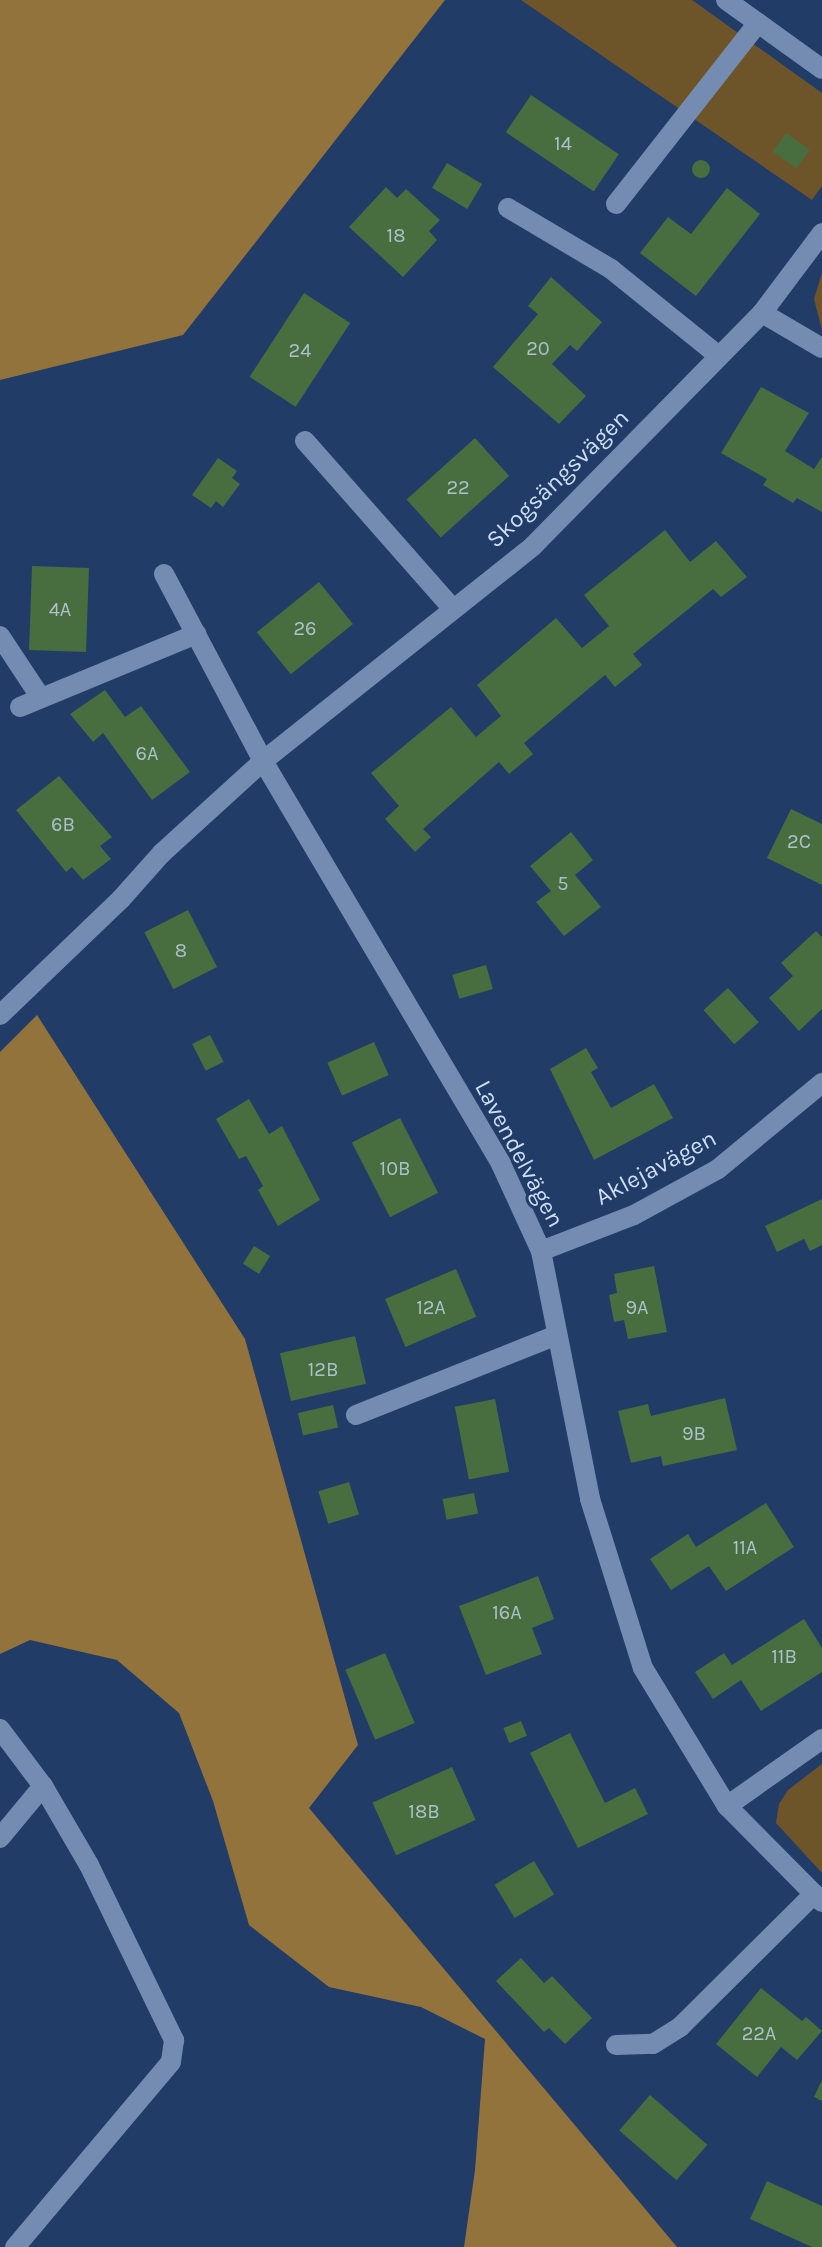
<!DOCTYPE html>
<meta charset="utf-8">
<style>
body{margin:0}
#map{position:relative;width:822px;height:2247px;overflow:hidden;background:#223c68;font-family:Karla,sans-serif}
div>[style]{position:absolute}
.green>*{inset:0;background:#6e5529}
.forest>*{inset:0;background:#92733c}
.building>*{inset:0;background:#486d3f;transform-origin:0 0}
.round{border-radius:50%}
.minor>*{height:20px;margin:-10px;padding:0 10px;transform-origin:10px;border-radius:10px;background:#748cb2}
span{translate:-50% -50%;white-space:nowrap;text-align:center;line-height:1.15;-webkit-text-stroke:6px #223c68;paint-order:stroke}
.number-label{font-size:20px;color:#acc2ca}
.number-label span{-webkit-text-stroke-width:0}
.street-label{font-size:24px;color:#cddef9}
</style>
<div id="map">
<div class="green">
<div style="clip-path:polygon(521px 0,692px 0,822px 93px,822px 186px,812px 200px)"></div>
<div style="clip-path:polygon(822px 273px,822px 330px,814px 299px)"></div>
<div style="clip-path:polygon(822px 1764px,822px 1873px,776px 1823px,779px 1804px,788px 1790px)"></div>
</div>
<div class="forest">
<div style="clip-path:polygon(0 0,445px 0,183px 335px,0 380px)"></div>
<div style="clip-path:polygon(37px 1015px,245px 1339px,358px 1745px,309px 1808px,677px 2247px,464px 2247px,475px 2170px,485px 2039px,421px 2007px,329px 1987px,249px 1925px,213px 1801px,179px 1713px,117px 1660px,30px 1640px,0 1654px,0 1052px)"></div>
</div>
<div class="building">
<div style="left:531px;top:95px;width:106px;height:45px;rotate:34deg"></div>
<div style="left:786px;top:133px;width:29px;height:23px;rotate:35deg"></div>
<div class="round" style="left:692px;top:160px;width:18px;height:18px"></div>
<div style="left:447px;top:163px;width:41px;height:29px;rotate:31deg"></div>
<div style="clip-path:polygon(386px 187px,397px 198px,406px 189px,440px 220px,429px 231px,437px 240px,403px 277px,349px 227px)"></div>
<div style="clip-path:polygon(727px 188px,760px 214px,696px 296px,640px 253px,668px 217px,691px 234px)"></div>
<div style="clip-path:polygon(551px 277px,602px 322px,577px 351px,570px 345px,552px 364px,586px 396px,559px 424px,493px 367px,538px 314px,528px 306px)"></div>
<div style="left:304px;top:293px;width:55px;height:100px;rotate:33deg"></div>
<div style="clip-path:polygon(761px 387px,809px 413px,785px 451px,814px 469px,822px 457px,822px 512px,797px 498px,793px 503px,763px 485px,767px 479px,721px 453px)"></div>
<div style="left:475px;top:438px;width:51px;height:92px;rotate:48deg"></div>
<div style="clip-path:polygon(218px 458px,237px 471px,232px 478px,240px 484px,223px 507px,216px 501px,211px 508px,192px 495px)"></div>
<div style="clip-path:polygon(665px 530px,690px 562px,716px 541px,747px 577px,721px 597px,713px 589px,633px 654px,642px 665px,615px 687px,605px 675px,524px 743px,533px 754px,509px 774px,499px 762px,423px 829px,431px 837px,415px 852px,385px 819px,399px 806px,371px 773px,451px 707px,476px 737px,501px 716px,477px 685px,556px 618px,582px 648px,609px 626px,584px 595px)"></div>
<div style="left:32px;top:566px;width:57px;height:84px;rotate:2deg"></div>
<div style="left:319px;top:582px;width:54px;height:80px;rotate:51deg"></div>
<div style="clip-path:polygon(105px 690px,125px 717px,141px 706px,190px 772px,152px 800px,103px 733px,93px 742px,70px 714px)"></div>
<div style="clip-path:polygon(59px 776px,112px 837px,100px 846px,111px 859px,83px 880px,72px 867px,66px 872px,16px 810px)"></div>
<div style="clip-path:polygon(791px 809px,822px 824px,822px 885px,767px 858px)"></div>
<div style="clip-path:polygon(571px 832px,593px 860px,575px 875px,601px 907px,564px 936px,536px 902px,551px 891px,530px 866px)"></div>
<div style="left:188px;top:910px;width:64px;height:49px;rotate:63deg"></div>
<div style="clip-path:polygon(816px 931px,822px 937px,822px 1009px,799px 1031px,769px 998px,793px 976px,781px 963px)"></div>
<div style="left:486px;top:965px;width:25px;height:35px;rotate:74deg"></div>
<div style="left:728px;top:988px;width:46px;height:33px;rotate:48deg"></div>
<div style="left:210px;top:1035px;width:30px;height:20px;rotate:63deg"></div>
<div style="left:374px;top:1042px;width:36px;height:51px;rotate:66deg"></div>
<div style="clip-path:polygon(586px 1048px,598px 1068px,591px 1072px,611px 1108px,654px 1084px,673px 1118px,594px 1160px,550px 1069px)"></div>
<div style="clip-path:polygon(249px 1099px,269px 1134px,282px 1126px,320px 1200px,278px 1226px,258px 1190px,263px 1186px,246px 1156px,239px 1159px,216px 1119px)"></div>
<div style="left:400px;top:1118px;width:84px;height:54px;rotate:63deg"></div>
<div style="clip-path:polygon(822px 1199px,822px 1245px,810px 1251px,804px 1239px,777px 1252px,765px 1226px)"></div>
<div style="left:254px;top:1246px;width:19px;height:21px;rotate:32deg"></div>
<div style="clip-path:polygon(654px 1266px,667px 1332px,628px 1339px,624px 1320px,614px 1322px,609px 1295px,617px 1293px,614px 1274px)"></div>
<div style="left:456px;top:1269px;width:52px;height:77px;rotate:67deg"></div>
<div style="left:355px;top:1336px;width:49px;height:77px;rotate:77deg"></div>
<div style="clip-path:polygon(725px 1398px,737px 1450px,663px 1466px,661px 1456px,631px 1463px,618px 1411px,648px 1404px,651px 1416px)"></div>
<div style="left:495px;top:1399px;width:74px;height:41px;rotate:79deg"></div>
<div style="left:333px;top:1405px;width:23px;height:36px;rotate:77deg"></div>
<div style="left:349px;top:1482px;width:34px;height:32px;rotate:73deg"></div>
<div style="left:474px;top:1493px;width:21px;height:32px;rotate:79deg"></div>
<div style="clip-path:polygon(766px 1503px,794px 1547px,726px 1591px,709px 1566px,671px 1590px,650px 1559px,688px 1534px,696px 1547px)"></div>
<div style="clip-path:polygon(538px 1576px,554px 1619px,532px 1628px,542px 1654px,486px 1675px,459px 1606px)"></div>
<div style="clip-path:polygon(804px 1619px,822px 1648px,822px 1672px,761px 1711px,741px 1680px,713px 1699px,695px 1672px,724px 1653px,732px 1665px)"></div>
<div style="left:385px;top:1653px;width:76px;height:43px;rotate:67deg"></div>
<div style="left:521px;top:1721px;width:16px;height:19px;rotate:68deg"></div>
<div style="clip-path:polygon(570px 1733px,605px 1803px,635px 1788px,648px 1814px,578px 1848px,530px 1753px)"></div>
<div style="left:452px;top:1767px;width:58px;height:87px;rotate:66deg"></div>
<div style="left:534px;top:1861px;width:39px;height:46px;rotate:59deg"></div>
<div style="clip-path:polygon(521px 1958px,544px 1983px,552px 1976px,592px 2018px,565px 2044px,549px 2028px,544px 2032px,496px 1981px)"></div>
<div style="clip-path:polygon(761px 1988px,802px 2021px,806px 2017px,822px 2031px,797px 2060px,781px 2047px,757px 2077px,716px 2044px)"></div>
<div style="clip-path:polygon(822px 2080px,822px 2101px,814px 2097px)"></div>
<div style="left:650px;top:2095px;width:76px;height:47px;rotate:41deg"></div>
<div style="clip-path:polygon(767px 2181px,822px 2206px,822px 2247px,812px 2247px,750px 2219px)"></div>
</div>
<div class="minor">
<div style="left:726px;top:0;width:118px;rotate:35.7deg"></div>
<div style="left:616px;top:204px;width:230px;rotate:-51.9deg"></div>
<div style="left:508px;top:208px;width:120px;rotate:30.6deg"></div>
<div style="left:611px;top:269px;width:139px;rotate:38.9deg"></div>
<div style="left:762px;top:313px;width:69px;rotate:30.3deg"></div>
<div style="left:305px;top:441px;width:222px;rotate:48.6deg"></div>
<div style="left:164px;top:574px;width:212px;rotate:62.1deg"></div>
<div style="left:263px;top:761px;width:468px;rotate:59.4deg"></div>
<div style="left:501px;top:1164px;width:96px;rotate:65.3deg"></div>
<div style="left:541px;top:1251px;width:253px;rotate:78.8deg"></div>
<div style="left:590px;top:1499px;width:177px;rotate:72.6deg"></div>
<div style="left:643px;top:1668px;width:162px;rotate:58.7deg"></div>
<div style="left:727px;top:1806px;width:135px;rotate:45.3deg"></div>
<div style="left:0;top:636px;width:74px;rotate:56.5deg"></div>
<div style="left:20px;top:707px;width:191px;rotate:-22.5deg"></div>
<div style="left:0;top:1015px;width:168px;rotate:-43.8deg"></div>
<div style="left:121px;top:899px;width:62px;rotate:-48.3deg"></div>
<div style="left:162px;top:853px;width:137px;rotate:-42.3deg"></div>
<div style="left:263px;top:761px;width:345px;rotate:-38.5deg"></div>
<div style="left:533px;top:546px;width:327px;rotate:-45.5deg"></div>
<div style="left:762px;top:313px;width:100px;rotate:-53.1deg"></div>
<div style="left:541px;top:1251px;width:100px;rotate:-21.2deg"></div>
<div style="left:634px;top:1215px;width:96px;rotate:-28.7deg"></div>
<div style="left:718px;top:1169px;width:135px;rotate:-39.6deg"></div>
<div style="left:356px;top:1415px;width:214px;rotate:-21.7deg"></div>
<div style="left:0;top:1729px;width:71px;rotate:53deg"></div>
<div style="left:43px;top:1786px;width:91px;rotate:59.8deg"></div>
<div style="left:89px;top:1865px;width:195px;rotate:64.1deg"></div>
<div style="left:174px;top:2040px;width:22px;rotate:98deg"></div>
<div style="left:171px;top:2062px;width:242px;rotate:130.1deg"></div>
<div style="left:727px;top:1806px;width:116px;rotate:-35.2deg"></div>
<div style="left:0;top:1838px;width:67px;rotate:-50.4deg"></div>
<div style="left:616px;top:2045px;width:37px;rotate:-2deg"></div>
<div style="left:653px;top:2044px;width:32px;rotate:-32deg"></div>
<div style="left:680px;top:2027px;width:189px;rotate:-44.8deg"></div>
</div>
<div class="number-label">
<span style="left:563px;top:143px">14</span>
<span style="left:396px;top:235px">18</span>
<span style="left:538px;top:348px">20</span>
<span style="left:300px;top:350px">24</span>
<span style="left:458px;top:487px">22</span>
<span style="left:60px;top:609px">4A</span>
<span style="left:305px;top:628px">26</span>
<span style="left:147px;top:753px">6A</span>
<span style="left:63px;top:824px">6B</span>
<span style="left:799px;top:841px">2C</span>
<span style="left:563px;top:883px">5</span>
<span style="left:181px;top:950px">8</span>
<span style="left:395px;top:1168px">10B</span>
<span style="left:431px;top:1307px">12A</span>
<span style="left:637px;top:1307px">9A</span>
<span style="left:323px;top:1369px">12B</span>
<span style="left:694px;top:1433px">9B</span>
<span style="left:745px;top:1547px">11A</span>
<span style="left:507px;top:1612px">16A</span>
<span style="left:784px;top:1656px">11B</span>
<span style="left:424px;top:1811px">18B</span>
<span style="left:759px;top:2033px">22A</span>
</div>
<div class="street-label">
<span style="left:558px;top:479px;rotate:-44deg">Skogsängsvägen</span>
<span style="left:519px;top:1154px;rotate:62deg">Lavendelvägen</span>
<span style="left:656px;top:1168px;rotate:-28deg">Aklejavägen</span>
</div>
</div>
